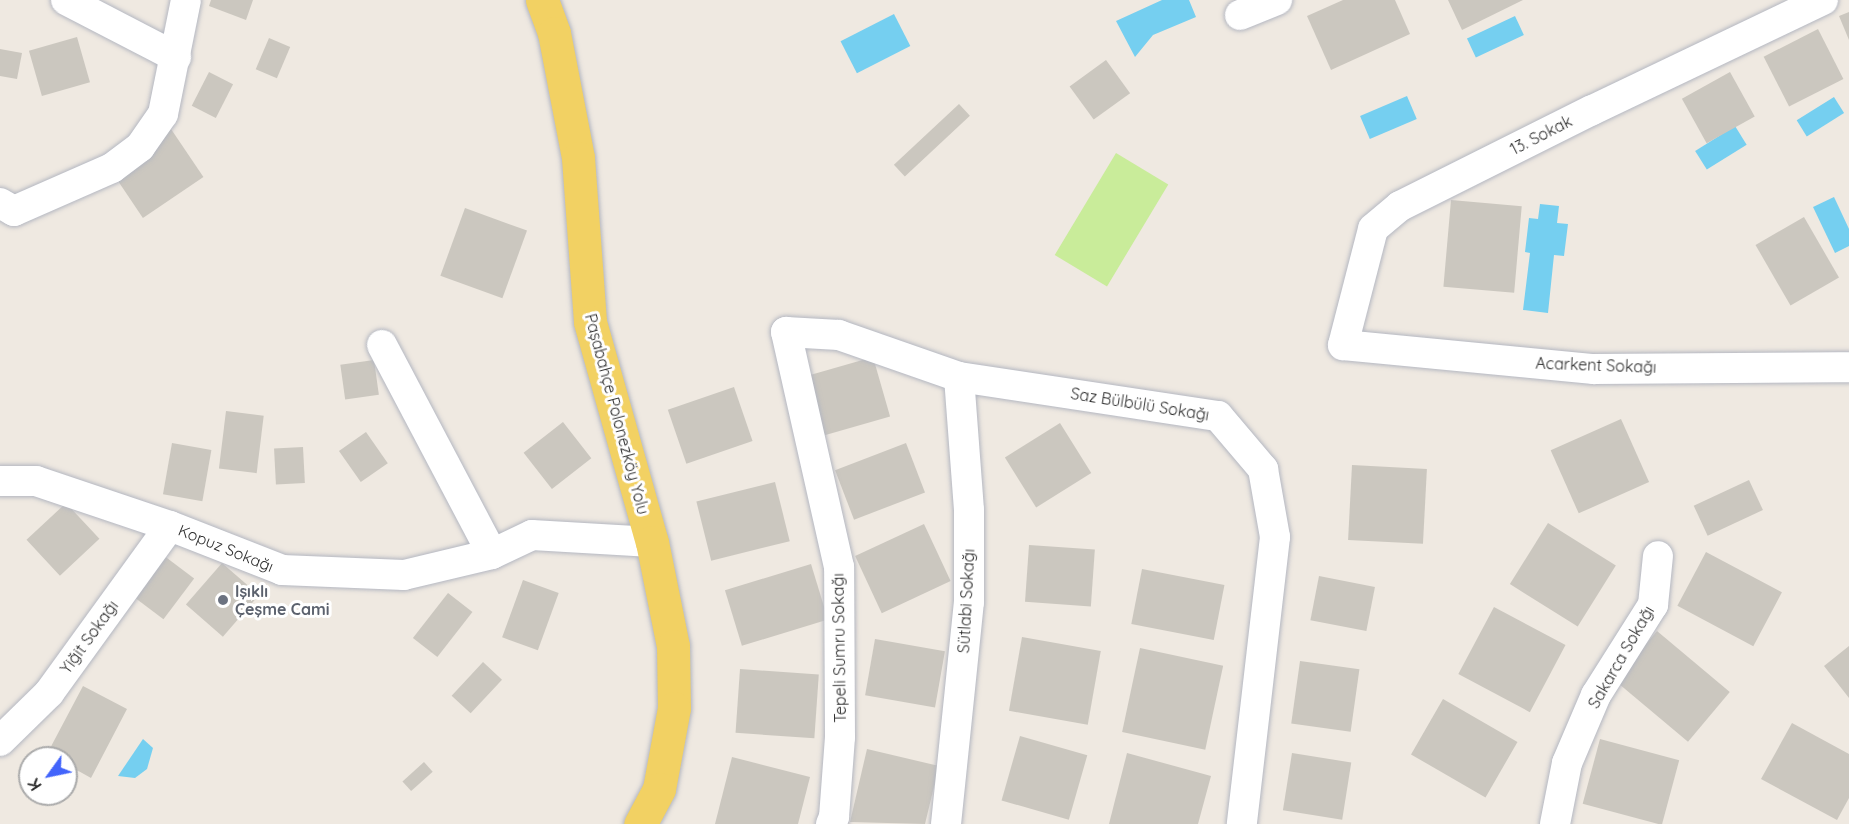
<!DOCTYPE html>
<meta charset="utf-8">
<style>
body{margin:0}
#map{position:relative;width:1849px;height:824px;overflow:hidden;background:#efe9e1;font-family:Quicksand,sans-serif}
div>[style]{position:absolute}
.pitch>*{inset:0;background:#c9ec9a;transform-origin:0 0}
.water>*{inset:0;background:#75cff0;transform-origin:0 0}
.building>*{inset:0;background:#cbc7bf;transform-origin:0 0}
.roads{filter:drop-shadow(0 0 2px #b4b7c1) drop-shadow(0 0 2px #b4b7c1)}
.street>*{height:30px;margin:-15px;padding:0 15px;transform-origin:15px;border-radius:15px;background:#fff}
.primary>*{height:33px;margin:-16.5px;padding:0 16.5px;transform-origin:16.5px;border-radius:16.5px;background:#f2d163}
.dots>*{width:16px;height:16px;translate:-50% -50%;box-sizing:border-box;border:3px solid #fff;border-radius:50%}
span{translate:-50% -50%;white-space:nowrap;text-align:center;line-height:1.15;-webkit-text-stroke:6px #fff;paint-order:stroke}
.street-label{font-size:16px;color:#2e2e2e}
.worship-label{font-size:16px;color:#5b616d;font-weight:700}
.left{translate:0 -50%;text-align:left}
.north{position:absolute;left:18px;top:746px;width:60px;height:60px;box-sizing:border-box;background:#fff;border:2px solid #ababab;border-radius:50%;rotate:237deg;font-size:16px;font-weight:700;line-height:24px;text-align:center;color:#2e2e2e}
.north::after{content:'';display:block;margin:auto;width:21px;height:27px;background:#4264fb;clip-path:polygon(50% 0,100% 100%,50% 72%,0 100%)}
</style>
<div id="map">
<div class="pitch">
<div style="left:1116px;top:153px;width:61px;height:119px;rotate:31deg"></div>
</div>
<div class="water">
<div style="clip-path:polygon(1162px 0,1189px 0,1196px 17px,1153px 35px,1135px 57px,1116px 21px)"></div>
<div style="left:894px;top:14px;width:36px;height:60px;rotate:63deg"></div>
<div style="left:1515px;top:16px;width:21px;height:53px;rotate:65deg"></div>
<div style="left:1407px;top:96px;width:25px;height:51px;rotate:67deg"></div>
<div style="left:1834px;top:97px;width:19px;height:44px;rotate:58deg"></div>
<div style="left:1735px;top:126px;width:22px;height:47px;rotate:58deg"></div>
<div style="clip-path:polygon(1834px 197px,1849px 229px,1849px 246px,1835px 253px,1813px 207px)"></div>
<div style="clip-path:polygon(1540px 204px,1559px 206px,1557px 223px,1568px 224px,1564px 256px,1554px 255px,1548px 313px,1523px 310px,1530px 253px,1525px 252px,1529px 218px,1538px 219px)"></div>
<div style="clip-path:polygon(143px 739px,153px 748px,147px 769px,135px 778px,118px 776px)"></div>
</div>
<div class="building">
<div style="clip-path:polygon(211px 0,253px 0,246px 20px,209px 6px)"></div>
<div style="clip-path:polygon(1343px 0,1395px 0,1410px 34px,1331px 70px,1307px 16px)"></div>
<div style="clip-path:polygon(1448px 0,1523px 0,1462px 30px)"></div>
<div style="clip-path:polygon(1849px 12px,1849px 40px,1839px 16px)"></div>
<div style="left:1818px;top:29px;width:56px;height:61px;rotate:63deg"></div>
<div style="left:77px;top:37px;width:47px;height:50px;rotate:74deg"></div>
<div style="left:269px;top:38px;width:23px;height:34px;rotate:23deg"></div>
<div style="clip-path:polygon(0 49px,22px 53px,17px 79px,0 76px)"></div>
<div style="left:1106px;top:60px;width:41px;height:45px;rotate:54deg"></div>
<div style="left:209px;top:72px;width:27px;height:38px;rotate:27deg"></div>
<div style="left:1730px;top:72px;width:51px;height:55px;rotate:61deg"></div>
<div style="left:959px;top:104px;width:16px;height:89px;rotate:47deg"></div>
<div style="left:171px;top:129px;width:58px;height:73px;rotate:56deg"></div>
<div style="left:1451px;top:200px;width:71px;height:87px;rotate:5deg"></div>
<div style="left:465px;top:208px;width:66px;height:72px;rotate:20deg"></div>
<div style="left:1804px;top:217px;width:70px;height:56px;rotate:60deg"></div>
<div style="left:873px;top:357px;width:62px;height:68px;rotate:74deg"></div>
<div style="left:374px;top:360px;width:35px;height:34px;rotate:82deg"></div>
<div style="left:734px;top:387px;width:57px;height:70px;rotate:71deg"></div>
<div style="left:226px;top:411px;width:38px;height:58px;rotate:7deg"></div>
<div style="left:1621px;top:419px;width:69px;height:77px;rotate:66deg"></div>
<div style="left:563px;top:422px;width:46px;height:50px;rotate:52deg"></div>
<div style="left:1060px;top:423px;width:59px;height:65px;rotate:58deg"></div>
<div style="left:366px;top:432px;width:38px;height:33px;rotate:55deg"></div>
<div style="left:172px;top:443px;width:40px;height:52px;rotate:10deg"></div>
<div style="left:906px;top:443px;width:53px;height:76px;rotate:69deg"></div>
<div style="left:303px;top:447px;width:36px;height:29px;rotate:87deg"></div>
<div style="left:1352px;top:465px;width:75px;height:75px;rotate:3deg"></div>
<div style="left:1749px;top:480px;width:33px;height:61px;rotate:65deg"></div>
<div style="left:775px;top:482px;width:61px;height:81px;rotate:76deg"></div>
<div style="left:66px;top:503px;width:49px;height:54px;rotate:47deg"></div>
<div style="left:1548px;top:523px;width:80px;height:72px;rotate:32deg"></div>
<div style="left:924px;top:524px;width:63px;height:76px;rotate:65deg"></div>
<div style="left:1029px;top:545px;width:66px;height:57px;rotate:4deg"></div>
<div style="left:1706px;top:552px;width:86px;height:61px;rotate:28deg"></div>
<div style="left:163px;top:555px;width:39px;height:51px;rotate:37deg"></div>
<div style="left:222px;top:563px;width:49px;height:55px;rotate:41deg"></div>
<div style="left:811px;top:564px;width:58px;height:90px;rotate:73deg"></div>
<div style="left:1142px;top:569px;width:84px;height:56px;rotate:11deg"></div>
<div style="left:1319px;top:576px;width:57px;height:45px;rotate:11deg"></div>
<div style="left:523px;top:580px;width:38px;height:61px;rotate:20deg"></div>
<div style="left:448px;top:593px;width:31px;height:57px;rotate:38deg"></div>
<div style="left:1494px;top:607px;width:81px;height:76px;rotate:28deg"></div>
<div style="left:1657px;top:631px;width:95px;height:65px;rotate:40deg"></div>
<div style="left:1022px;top:637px;width:80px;height:75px;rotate:10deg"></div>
<div style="left:875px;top:639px;width:71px;height:57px;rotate:10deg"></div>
<div style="clip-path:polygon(1849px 646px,1849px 698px,1824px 666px)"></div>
<div style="left:1140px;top:648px;width:85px;height:86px;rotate:12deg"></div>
<div style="left:1300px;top:661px;width:60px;height:63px;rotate:8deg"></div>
<div style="left:483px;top:662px;width:26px;height:46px;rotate:43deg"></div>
<div style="left:740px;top:669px;width:79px;height:64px;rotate:4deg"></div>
<div style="clip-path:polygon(83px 686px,127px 709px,91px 778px,66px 764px,66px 758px,54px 758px,47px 754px)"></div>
<div style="left:1443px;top:699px;width:86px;height:64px;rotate:30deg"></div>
<div style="clip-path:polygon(1792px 723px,1849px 754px,1849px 798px,1837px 820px,1761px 779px)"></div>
<div style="left:1020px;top:736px;width:70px;height:67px;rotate:16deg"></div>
<div style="left:1600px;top:739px;width:82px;height:67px;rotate:15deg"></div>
<div style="clip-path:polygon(867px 749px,939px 766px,925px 824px,850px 822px)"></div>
<div style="clip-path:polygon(1127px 753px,1211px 776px,1198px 824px,1109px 824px)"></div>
<div style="left:1292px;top:753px;width:60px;height:58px;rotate:9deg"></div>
<div style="clip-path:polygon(732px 757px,810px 777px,798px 824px,715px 824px)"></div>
<div style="left:424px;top:762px;width:13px;height:29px;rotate:48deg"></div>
</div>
<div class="roads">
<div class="street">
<div style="left:66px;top:0;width:124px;rotate:27.4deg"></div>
<div style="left:1823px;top:0;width:256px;rotate:154.5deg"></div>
<div style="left:1592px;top:110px;width:215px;rotate:153.4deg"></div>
<div style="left:1400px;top:206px;width:35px;rotate:140deg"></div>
<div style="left:1373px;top:229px;width:120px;rotate:104.5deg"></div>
<div style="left:1343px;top:345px;width:252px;rotate:5.5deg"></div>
<div style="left:1594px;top:369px;width:255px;rotate:-0.4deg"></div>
<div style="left:1240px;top:15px;width:40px;rotate:-22deg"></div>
<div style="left:0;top:203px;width:16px;rotate:30deg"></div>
<div style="left:14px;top:211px;width:107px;rotate:-23.7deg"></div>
<div style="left:112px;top:168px;width:35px;rotate:-37deg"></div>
<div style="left:140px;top:147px;width:40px;rotate:-55.1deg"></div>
<div style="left:163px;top:114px;width:116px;rotate:-78.6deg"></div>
<div style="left:382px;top:345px;width:236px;rotate:62.2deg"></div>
<div style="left:0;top:481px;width:36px"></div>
<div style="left:36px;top:481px;width:141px;rotate:18.6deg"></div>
<div style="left:170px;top:526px;width:120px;rotate:21.4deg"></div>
<div style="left:282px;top:570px;width:122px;rotate:2.3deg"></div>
<div style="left:404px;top:575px;width:90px;rotate:-13.4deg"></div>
<div style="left:492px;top:554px;width:44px;rotate:-25.4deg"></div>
<div style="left:532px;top:535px;width:120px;rotate:3.3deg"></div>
<div style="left:0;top:741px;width:69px;rotate:-44.4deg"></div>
<div style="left:49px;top:693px;width:206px;rotate:-54.1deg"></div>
<div style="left:831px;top:824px;width:8px;rotate:-67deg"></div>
<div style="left:834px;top:817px;width:80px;rotate:-85.7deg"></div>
<div style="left:840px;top:737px;width:170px;rotate:-90.3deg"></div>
<div style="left:839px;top:567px;width:241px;rotate:-102.7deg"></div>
<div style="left:786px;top:332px;width:53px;rotate:3.2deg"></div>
<div style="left:839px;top:335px;width:127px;rotate:19.3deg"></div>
<div style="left:959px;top:377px;width:262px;rotate:8.6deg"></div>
<div style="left:1218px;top:416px;width:70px;rotate:49.7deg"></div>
<div style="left:1263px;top:469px;width:69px;rotate:80deg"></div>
<div style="left:1275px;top:537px;width:289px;rotate:96.6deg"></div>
<div style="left:946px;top:824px;width:223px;rotate:-84.1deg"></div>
<div style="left:969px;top:602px;width:92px;rotate:-90deg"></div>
<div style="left:969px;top:510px;width:133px;rotate:-94.3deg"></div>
<div style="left:1555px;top:824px;width:62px;rotate:-78.9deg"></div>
<div style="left:1567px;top:763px;width:74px;rotate:-66.9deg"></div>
<div style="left:1596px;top:695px;width:107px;rotate:-57.7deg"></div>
<div style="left:1653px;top:605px;width:49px;rotate:-84.2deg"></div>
</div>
<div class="primary">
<div style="left:542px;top:0;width:35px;rotate:70deg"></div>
<div style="left:554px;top:33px;width:127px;rotate:79.1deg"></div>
<div style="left:578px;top:158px;width:164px;rotate:85.8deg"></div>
<div style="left:590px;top:322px;width:229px;rotate:74.3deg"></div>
<div style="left:652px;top:542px;width:106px;rotate:78.6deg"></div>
<div style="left:673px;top:646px;width:62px;rotate:89.1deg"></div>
<div style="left:674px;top:708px;width:82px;rotate:100.5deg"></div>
<div style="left:659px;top:789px;width:40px;rotate:118deg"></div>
</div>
</div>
<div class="dots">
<div style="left:223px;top:600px;background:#6b7280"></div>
</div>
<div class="street-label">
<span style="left:1541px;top:135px;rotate:-27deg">13. Sokak</span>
<span style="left:1596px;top:365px;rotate:2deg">Acarkent Sokağı</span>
<span style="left:1140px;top:404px;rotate:9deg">Saz Bülbülü Sokağı</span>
<span style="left:617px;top:414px;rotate:75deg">Paşabahçe Polonezköy Yolu</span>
<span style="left:226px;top:548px;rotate:22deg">Kopuz Sokağı</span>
<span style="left:966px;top:601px;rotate:-87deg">Sütlabi Sokağı</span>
<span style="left:89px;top:637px;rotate:-54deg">Yiğit Sokağı</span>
<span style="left:839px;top:648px;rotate:-91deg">Tepeli Sumru Sokağı</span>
<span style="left:1621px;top:657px;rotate:-60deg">Sakarca Sokağı</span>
</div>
<div class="worship-label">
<span class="left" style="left:235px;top:600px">Işıklı<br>Çeşme Cami</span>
</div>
<div class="north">K</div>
</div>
